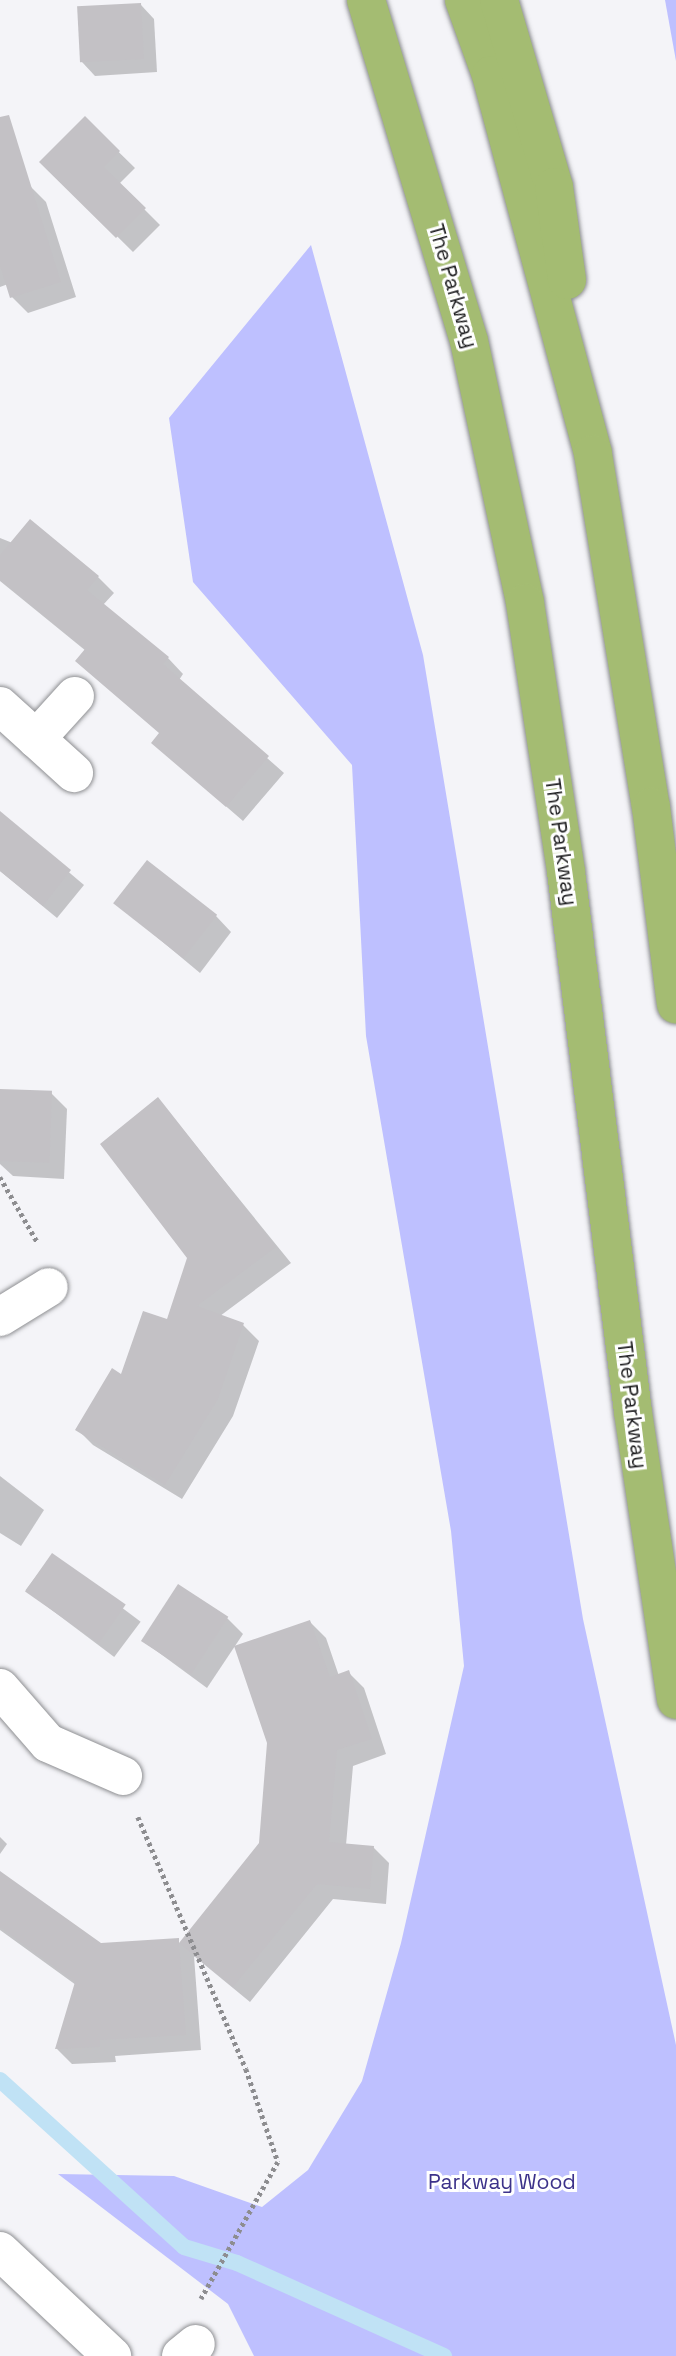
<!DOCTYPE html>
<style>
body{margin:0}
#map{position:relative;width:676px;height:2356px;overflow:hidden;background:#f4f4f8;font-family:"Space Grotesk",sans-serif}
div>[style]{position:absolute}
.green>*{inset:0;background:#bec0ff}
.shadow>*{inset:0;background:#0003;transform-origin:0 0}
.stream>*{height:16px;margin:-8px;padding:0 8px;transform-origin:8px;border-radius:8px;background:#c0e2f5}
.building>*{inset:0;background:#c3c1c5;transform-origin:0 0}
.path>*{height:4.5px;margin-top:-2.25px;transform-origin:0;background:repeating-linear-gradient(90deg,#8d8d90 0 3.5px,transparent 0 7px)}
.roads{filter:drop-shadow(0 0 2px #8e8f92) drop-shadow(0 0 2px #8e8f92)}
.minor>*{height:38px;margin:-19px;padding:0 19px;transform-origin:19px;border-radius:19px;background:#fff}
.trunk>*{height:38px;margin:-19px;padding:0 19px;transform-origin:19px;border-radius:19px;background:#a4bc72}
span{translate:-50% -50%;white-space:nowrap;text-align:center;line-height:1.15;-webkit-text-stroke:6px #fff;paint-order:stroke}
.street-label{font-size:21px;color:#1d1d1f}
.park-label{font-size:21px;color:#3c328a}
</style>
<div id="map">
<div class="green">
<div style="clip-path:polygon(665px 0,676px 0,676px 61px)"></div>
<div style="clip-path:polygon(311px 245px,423px 655px,583px 1619px,676px 2045px,676px 2356px,254px 2356px,228px 2304px,58px 2174px,174px 2176px,262px 2207px,308px 2170px,362px 2081px,401px 1943px,464px 1666px,451px 1531px,366px 1036px,352px 765px,193px 582px,169px 418px)"></div>
</div>
<div class="shadow">
<div style="clip-path:polygon(141px 5px,154px 19px,157px 72px,95px 76px,82px 62px)"></div>
<div style="clip-path:polygon(85px 119px,135px 168px,119px 184px,160px 225px,133px 252px,42px 162px)"></div>
<div style="clip-path:polygon(30px 186px,46px 202px,76px 297px,28px 313px,12px 297px,8px 284px,0 287px,0 195px)"></div>
<div style="clip-path:polygon(0 538px,98px 577px,114px 593px,103px 605px,168px 658px,183px 674px,179px 680px,284px 773px,243px 821px,153px 743px,161px 734px,86px 651px,0 581px)"></div>
<div style="clip-path:polygon(0 814px,84px 885px,57px 918px,0 871px)"></div>
<div style="clip-path:polygon(116px 903px,216px 916px,231px 932px,200px 973px)"></div>
<div style="clip-path:polygon(0 1091px,51px 1093px,67px 1109px,64px 1179px,13px 1176px,0 1164px)"></div>
<div style="clip-path:polygon(158px 1099px,291px 1263px,220px 1316px,243px 1325px,259px 1341px,233px 1416px,182px 1499px,93px 1445px,77px 1429px,168px 1321px,189px 1258px)"></div>
<div style="clip-path:polygon(0 1476px,44px 1510px,21px 1546px,0 1533px)"></div>
<div style="left:52px;top:1555px;width:111px;height:44px;rotate:37deg"></div>
<div style="clip-path:polygon(227px 1618px,243px 1634px,207px 1688px,143px 1641px)"></div>
<div style="clip-path:polygon(310px 1622px,326px 1638px,339px 1676px,348px 1672px,364px 1688px,386px 1754px,353px 1766px,346px 1845px,373px 1847px,389px 1863px,386px 1904px,333px 1899px,250px 2002px,194px 1956px,201px 2050px,115px 2056px,116px 2062px,72px 2064px,57px 2049px,76px 1985px,0 1930px,0 1873px,100px 1945px,181px 1943px,261px 1844px)"></div>
<div style="clip-path:polygon(0 1837px,7px 1844px,0 1854px)"></div>
</div>
<div class="stream">
<div style="left:0;top:2080px;width:248px;rotate:42.2deg"></div>
<div style="left:184px;top:2247px;width:55px;rotate:16.8deg"></div>
<div style="left:237px;top:2263px;width:227px;rotate:24.2deg"></div>
</div>
<div class="building">
<div style="left:141px;top:3px;width:56px;height:64px;rotate:87deg"></div>
<div style="clip-path:polygon(9px 115px,61px 282px,10px 298px,0 266px,0 117px)"></div>
<div style="clip-path:polygon(85px 116px,120px 151px,104px 167px,146px 208px,116px 238px,39px 162px)"></div>
<div style="clip-path:polygon(30px 519px,99px 576px,87px 590px,169px 657px,163px 664px,269px 756px,226px 807px,151px 743px,159px 733px,75px 661px,85px 649px,0 580px,0 555px)"></div>
<div style="clip-path:polygon(0 811px,71px 870px,43px 906px,0 871px)"></div>
<div style="left:147px;top:860px;width:89px;height:55px;rotate:38deg"></div>
<div style="left:0;top:1089px;width:52px;height:72px;rotate:2deg"></div>
<div style="clip-path:polygon(158px 1097px,276px 1247px,197px 1306px,244px 1323px,218px 1399px,165px 1485px,75px 1430px,112px 1368px,121px 1374px,143px 1311px,167px 1319px,187px 1258px,100px 1144px)"></div>
<div style="left:52px;top:1553px;width:90px;height:47px;rotate:35deg"></div>
<div style="left:178px;top:1584px;width:60px;height:68px;rotate:33deg"></div>
<div style="clip-path:polygon(310px 1620px,330px 1677px,349px 1670px,372px 1739px,337px 1750px,329px 1842px,374px 1846px,370px 1889px,317px 1884px,233px 1987px,179px 1943px,186px 2035px,100px 2040px,100px 2047px,55px 2049px,75px 1982px,0 1927px,0 1871px,101px 1943px,179px 1938px,179px 1943px,259px 1843px,267px 1743px,234px 1646px)"></div>
</div>
<div class="path">
<div style="left:0;top:1177px;width:76px;rotate:60.1deg"></div>
<div style="left:138px;top:1817px;width:274px;rotate:66.8deg"></div>
<div style="left:246px;top:2069px;width:98px;rotate:71deg"></div>
<div style="left:278px;top:2162px;width:157px;rotate:119.3deg"></div>
</div>
<div class="roads">
<div class="minor">
<div style="left:0;top:706px;width:100px;rotate:42.2deg"></div>
<div style="left:36px;top:739px;width:58px;rotate:-47.8deg"></div>
<div style="left:0;top:1317px;width:57px;rotate:-31.5deg"></div>
<div style="left:0;top:1688px;width:73px;rotate:48.9deg"></div>
<div style="left:48px;top:1743px;width:82px;rotate:23.7deg"></div>
<div style="left:0;top:2251px;width:154px;rotate:43.2deg"></div>
<div style="left:181px;top:2356px;width:19px;rotate:-39deg"></div>
</div>
<div class="trunk">
<div style="left:366px;top:0;width:356px;rotate:73.2deg"></div>
<div style="left:469px;top:341px;width:268px;rotate:77.9deg"></div>
<div style="left:525px;top:603px;width:272px;rotate:81.3deg"></div>
<div style="left:566px;top:872px;width:544px;rotate:82.93deg"></div>
<div style="left:633px;top:1412px;width:291px;rotate:81.5deg"></div>
<div style="left:464px;top:0;width:80px;rotate:70.2deg"></div>
<div style="left:491px;top:75px;width:392px;rotate:74.9deg"></div>
<div style="left:593px;top:454px;width:358px;rotate:80.7deg"></div>
<div style="left:651px;top:807px;width:199px;rotate:82.8deg"></div>
<div style="left:499px;top:0;width:195px;rotate:73.6deg"></div>
<div style="left:554px;top:187px;width:94px;rotate:82deg"></div>
</div>
</div>
<div class="street-label">
<span style="left:453px;top:286px;rotate:74deg">The Parkway</span>
<span style="left:561px;top:842px;rotate:82deg">The Parkway</span>
<span style="left:632px;top:1405px;rotate:83deg">The Parkway</span>
</div>
<div class="park-label">
<span style="left:502px;top:2182px">Parkway Wood</span>
</div>
</div>
